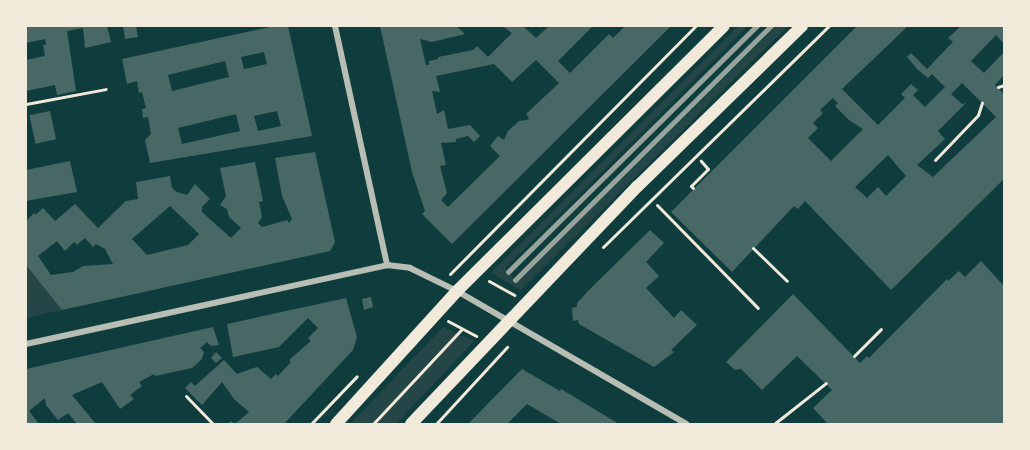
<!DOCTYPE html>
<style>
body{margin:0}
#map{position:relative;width:1030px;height:450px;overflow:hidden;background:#0f3d3e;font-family:Cabin,sans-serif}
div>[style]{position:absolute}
.green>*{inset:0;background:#244646}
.building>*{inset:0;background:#486865;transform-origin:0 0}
.path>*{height:3px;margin:-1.5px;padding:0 1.5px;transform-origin:1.5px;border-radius:1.5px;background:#f1e9da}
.minor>*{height:6px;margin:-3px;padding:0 3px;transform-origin:3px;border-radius:3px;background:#b8beb3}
.secondary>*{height:12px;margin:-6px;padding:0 6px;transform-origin:6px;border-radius:6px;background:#f1e9da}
.rail>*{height:4.5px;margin:-2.25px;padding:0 2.25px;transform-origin:2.25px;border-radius:2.25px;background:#97a49c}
span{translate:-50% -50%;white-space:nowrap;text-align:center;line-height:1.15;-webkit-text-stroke:4.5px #f1e9da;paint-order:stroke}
.frame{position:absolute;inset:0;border:27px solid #f1e9da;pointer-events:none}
</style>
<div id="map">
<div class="green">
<div style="clip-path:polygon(738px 26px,748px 26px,505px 268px,517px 282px,777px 26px,788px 26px,521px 290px,491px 273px)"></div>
<div style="clip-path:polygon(26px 265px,62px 310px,26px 318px)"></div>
<div style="clip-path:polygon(443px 327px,474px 341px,396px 424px,350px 424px)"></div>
</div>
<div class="building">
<div style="clip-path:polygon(26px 26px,107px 26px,111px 42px,85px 48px,83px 28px,67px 31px,76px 91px,57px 95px,55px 85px,26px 91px,26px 60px,45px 56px,43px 45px,46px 45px,45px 39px,26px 43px)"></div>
<div style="clip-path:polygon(123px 26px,136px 26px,138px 37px,125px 39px)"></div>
<div style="clip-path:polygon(evenodd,275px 26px,288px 26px,312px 136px,150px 163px,145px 140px,151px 134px,148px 117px,143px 118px,142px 109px,146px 108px,142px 92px,139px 93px,137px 81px,127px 84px,122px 59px,275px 26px,264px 52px,267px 64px,244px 69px,241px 57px,264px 52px,275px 26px,225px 61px,229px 77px,172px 91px,168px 75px,225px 61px,275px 26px,277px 111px,281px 126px,258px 131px,254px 116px,277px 111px,275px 26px,236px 114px,240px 131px,182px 144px,178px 128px,236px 114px)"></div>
<div style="clip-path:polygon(evenodd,380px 26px,456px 26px,465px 34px,432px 42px,420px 39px,426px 65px,429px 65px,429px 61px,438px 59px,438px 57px,473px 50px,477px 46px,488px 57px,512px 33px,502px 26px,523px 26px,536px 38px,549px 26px,593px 26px,558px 61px,570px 73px,609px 34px,613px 38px,625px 26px,671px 26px,452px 244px,422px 214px,425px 211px,412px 172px,380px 26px,536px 60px,559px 83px,526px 114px,529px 118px,527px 120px,519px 121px,508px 131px,504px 140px,498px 136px,490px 146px,500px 156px,448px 207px,441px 200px,447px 193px,440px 166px,446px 165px,441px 143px,456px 142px,456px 139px,468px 136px,474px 142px,480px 136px,470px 125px,448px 129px,444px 110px,437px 114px,432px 91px,440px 92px,436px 76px,494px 64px,512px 82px,536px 60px)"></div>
<div style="clip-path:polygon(evenodd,857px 26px,908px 26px,842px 89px,878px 125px,905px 98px,901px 94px,911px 84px,918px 90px,913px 95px,925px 107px,945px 87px,932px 74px,928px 78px,917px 69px,907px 57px,911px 53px,927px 69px,953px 42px,948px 38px,961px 26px,1004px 26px,1004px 44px,996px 35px,971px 61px,984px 73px,1004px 52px,1004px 75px,995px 85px,1004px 94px,1004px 179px,891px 290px,805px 201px,798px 209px,794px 206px,732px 272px,671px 212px,857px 26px,962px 83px,996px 117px,933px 177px,917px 165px,945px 139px,938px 131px,966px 103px,962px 104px,951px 94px,962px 83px,857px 26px,833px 98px,838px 103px,835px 106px,849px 120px,863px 129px,831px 161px,808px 138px,818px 128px,813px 123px,823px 113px,820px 110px,833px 98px,857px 26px,888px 155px,906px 176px,886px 196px,878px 187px,867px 198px,855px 187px,888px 155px)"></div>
<div style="left:50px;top:111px;width:29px;height:21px;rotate:78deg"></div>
<div style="clip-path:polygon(evenodd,315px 152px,335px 242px,330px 251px,62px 310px,26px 265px,26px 221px,34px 213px,35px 215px,43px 208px,55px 221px,75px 204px,98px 228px,126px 201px,138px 199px,136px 182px,170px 176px,172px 188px,177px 192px,187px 195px,195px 184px,210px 199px,202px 207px,202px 212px,231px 238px,241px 228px,229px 217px,227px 209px,220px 205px,226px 196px,220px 168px,255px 162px,263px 201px,259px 202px,262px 217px,258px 223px,262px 227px,287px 220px,289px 223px,292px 219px,282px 196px,275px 158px,315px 152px,170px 206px,199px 234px,188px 245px,147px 255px,132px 239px,170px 206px,315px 152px,85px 238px,93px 247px,96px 244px,105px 249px,113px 264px,83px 266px,73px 272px,51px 275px,38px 256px,57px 241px,65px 251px,74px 242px,77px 245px,85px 238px)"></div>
<div style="clip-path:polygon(70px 161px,77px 192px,26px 201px,26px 170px)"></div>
<div style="clip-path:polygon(650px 230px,664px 243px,646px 262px,659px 276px,646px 288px,674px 318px,681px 310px,697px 325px,671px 350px,674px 352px,654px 367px,579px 324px,578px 320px,573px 321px,572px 308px,577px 307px,577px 303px,589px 290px)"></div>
<div style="clip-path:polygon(981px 261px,1004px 286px,1004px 424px,828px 424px,813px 408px,832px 390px,797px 356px,762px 390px,741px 369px,735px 370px,726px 362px,793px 294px,860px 363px,867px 356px,869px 358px,947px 279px,948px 281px,959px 271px,965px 277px)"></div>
<div style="clip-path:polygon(371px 297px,373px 307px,364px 310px,362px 299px)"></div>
<div style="clip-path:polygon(346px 298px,357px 337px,353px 350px,284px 424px,227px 424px,231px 421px,235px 424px,249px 412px,234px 399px,222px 382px,202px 405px,185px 388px,191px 382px,195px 386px,224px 360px,237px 374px,257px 367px,271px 379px,276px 374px,278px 376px,291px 362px,289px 360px,311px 341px,308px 338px,318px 328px,308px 318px,279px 347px,233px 357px,227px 324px)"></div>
<div style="clip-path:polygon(213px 327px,219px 345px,211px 346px,207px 342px,200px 348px,204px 352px,202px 359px,192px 368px,155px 376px,154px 374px,139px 382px,142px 386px,130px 395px,134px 399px,120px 409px,102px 382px,72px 395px,96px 424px,77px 424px,68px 413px,58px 420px,46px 405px,45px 398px,29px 411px,39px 424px,26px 424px,26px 369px)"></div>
<div style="clip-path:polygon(216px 352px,222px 358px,216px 363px,211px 358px)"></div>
<div style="clip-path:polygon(522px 369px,560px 391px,561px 389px,619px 424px,561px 424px,527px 404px,507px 424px,468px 424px)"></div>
</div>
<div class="path">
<div style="left:998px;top:87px;width:6px;rotate:-18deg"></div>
<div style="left:26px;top:104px;width:81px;rotate:-10.6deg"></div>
<div style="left:935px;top:160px;width:62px;rotate:-46.3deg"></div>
<div style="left:978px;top:115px;width:13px;rotate:-72deg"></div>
<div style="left:693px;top:188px;width:3px;rotate:-135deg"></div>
<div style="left:691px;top:186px;width:24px;rotate:-45deg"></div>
<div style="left:708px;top:169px;width:11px;rotate:-131deg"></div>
<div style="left:657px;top:205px;width:144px;rotate:45.6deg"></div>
<div style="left:603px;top:247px;width:316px;rotate:-44.4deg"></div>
<div style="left:753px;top:248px;width:47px;rotate:44.1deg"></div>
<div style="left:450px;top:274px;width:349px;rotate:-45.3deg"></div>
<div style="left:489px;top:281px;width:29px;rotate:29deg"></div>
<div style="left:448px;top:321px;width:32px;rotate:28deg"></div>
<div style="left:854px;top:356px;width:38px;rotate:-45deg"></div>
<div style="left:186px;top:396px;width:39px;rotate:46deg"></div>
<div style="left:311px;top:424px;width:66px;rotate:-46.2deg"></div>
<div style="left:373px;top:424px;width:130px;rotate:-46.9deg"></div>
<div style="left:436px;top:424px;width:105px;rotate:-47.3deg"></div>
<div style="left:774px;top:424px;width:66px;rotate:-38.3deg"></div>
</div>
<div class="minor">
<div style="left:335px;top:26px;width:245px;rotate:77.7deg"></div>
<div style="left:26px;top:344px;width:370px;rotate:-12.3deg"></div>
<div style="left:387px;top:265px;width:23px;rotate:7deg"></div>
<div style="left:410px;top:268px;width:52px;rotate:26.1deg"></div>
<div style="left:457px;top:291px;width:265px;rotate:30.1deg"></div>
</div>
<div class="secondary">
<div style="left:336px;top:424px;width:180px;rotate:-47.7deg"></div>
<div style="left:457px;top:291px;width:376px;rotate:-44.8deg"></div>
<div style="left:411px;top:424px;width:329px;rotate:-46.4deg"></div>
<div style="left:638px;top:186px;width:229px;rotate:-44.3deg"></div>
</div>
<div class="rail">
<div style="left:508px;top:272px;width:350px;rotate:-44.7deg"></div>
<div style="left:515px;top:280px;width:361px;rotate:-44.8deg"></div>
</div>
<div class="frame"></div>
</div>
